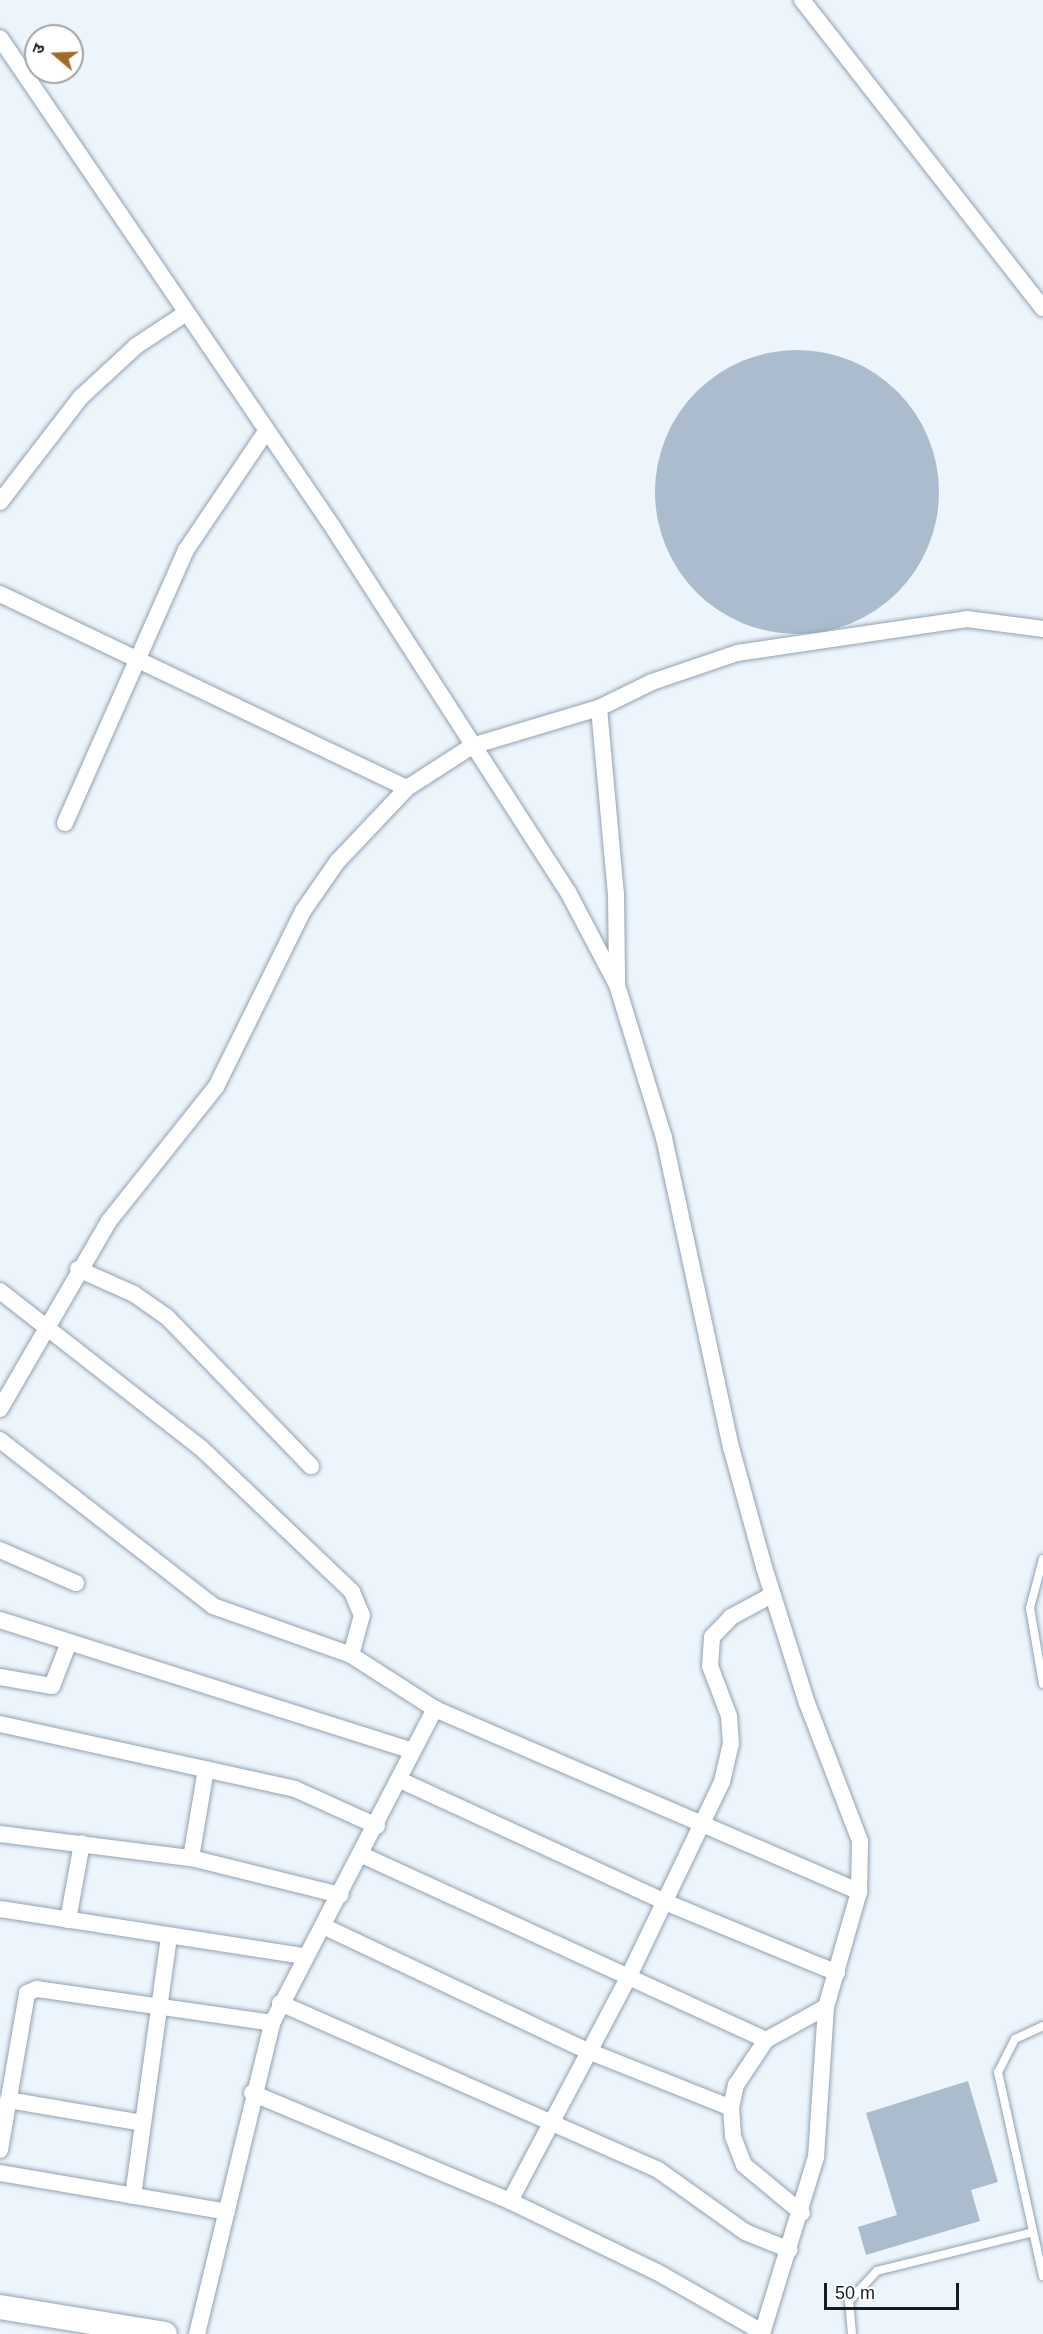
<!DOCTYPE html>
<meta charset="utf-8">
<style>
body{margin:0}
#map{position:relative;width:1043px;height:2334px;overflow:hidden;background:#edf5fc;font-family:Helvetica,"Noto Sans Devanagari",sans-serif}
div>[style]{position:absolute}
.building>*{inset:0;background:#aabcce}
.round{border-radius:50%}
.roads{filter:drop-shadow(0 0 2px #91a2b3) drop-shadow(0 0 2px #91a2b3)}
.lane>*{height:8px;margin:-4px;padding:0 4px;transform-origin:4px;border-radius:4px;background:#fff}
.street>*{height:16px;margin:-8px;padding:0 8px;transform-origin:8px;border-radius:8px;background:#fff}
.secondary>*{height:24px;margin:-12px;padding:0 12px;transform-origin:12px;border-radius:12px;background:#fff}
span{translate:-50% -50%;white-space:nowrap;text-align:center;line-height:1.15;-webkit-text-stroke:5px #fff;paint-order:stroke}
.north{position:absolute;left:24px;top:24px;width:60px;height:60px;box-sizing:border-box;background:#fff;border:2px solid #a1a4a7;border-radius:50%;rotate:289deg;font-size:16px;font-weight:700;line-height:24px;text-align:center;color:#151b22}
.north::after{content:'';display:block;margin:auto;width:21px;height:27px;background:#a16c25;clip-path:polygon(50% 0,100% 100%,50% 72%,0 100%)}
.scale{position:absolute;left:824px;top:2283px;width:135px;height:27px;box-sizing:border-box;border:3px solid #151b22;border-top:0;padding-left:8px;font-size:18px;line-height:21px;white-space:nowrap;color:#151b22;-webkit-text-stroke:4px #fff;paint-order:stroke}
</style>
<div id="map">
<div class="building">
<div class="round" style="left:655px;top:350px;width:284px;height:284px"></div>
<div style="clip-path:polygon(968px 2081px,998px 2182px,971px 2190px,980px 2221px,866px 2255px,858px 2227px,897px 2215px,866px 2113px)"></div>
</div>
<div class="roads">
<div class="lane">
<div style="left:1043px;top:1559px;width:51px;rotate:104.9deg"></div>
<div style="left:1030px;top:1608px;width:77px;rotate:80.3deg"></div>
<div style="left:1043px;top:2026px;width:31px;rotate:155deg"></div>
<div style="left:1015px;top:2039px;width:37px;rotate:117deg"></div>
<div style="left:998px;top:2072px;width:209px;rotate:77.6deg"></div>
<div style="left:852px;top:2334px;width:33px;rotate:-95deg"></div>
<div style="left:849px;top:2301px;width:41px;rotate:-47deg"></div>
<div style="left:877px;top:2271px;width:157px;rotate:-14deg"></div>
</div>
<div class="street">
<div style="left:802px;top:0;width:391px;rotate:52deg"></div>
<div style="left:0;top:38px;width:594px;rotate:55.77deg"></div>
<div style="left:334px;top:529px;width:432px;rotate:57.2deg"></div>
<div style="left:568px;top:892px;width:105px;rotate:62.2deg"></div>
<div style="left:617px;top:985px;width:160px;rotate:72.9deg"></div>
<div style="left:664px;top:1138px;width:316px;rotate:77.8deg"></div>
<div style="left:731px;top:1447px;width:124px;rotate:74.6deg"></div>
<div style="left:764px;top:1567px;width:143px;rotate:72.5deg"></div>
<div style="left:807px;top:1703px;width:148px;rotate:69deg"></div>
<div style="left:860px;top:1841px;width:51px;rotate:91.1deg"></div>
<div style="left:859px;top:1892px;width:120px;rotate:106deg"></div>
<div style="left:826px;top:2007px;width:150px;rotate:93.8deg"></div>
<div style="left:816px;top:2157px;width:185px;rotate:107deg"></div>
<div style="left:0;top:502px;width:133px;rotate:-52.4deg"></div>
<div style="left:81px;top:397px;width:75px;rotate:-42.8deg"></div>
<div style="left:136px;top:346px;width:60px;rotate:-33.4deg"></div>
<div style="left:0;top:594px;width:451px;rotate:25.5deg"></div>
<div style="left:599px;top:708px;width:187px;rotate:84.8deg"></div>
<div style="left:616px;top:894px;width:88px;rotate:89.3deg"></div>
<div style="left:65px;top:823px;width:299px;rotate:-66.1deg"></div>
<div style="left:186px;top:550px;width:141px;rotate:-56deg"></div>
<div style="left:78px;top:1269px;width:61px;rotate:24.1deg"></div>
<div style="left:134px;top:1294px;width:39px;rotate:35deg"></div>
<div style="left:166px;top:1316px;width:209px;rotate:46deg"></div>
<div style="left:0;top:1291px;width:254px;rotate:38deg"></div>
<div style="left:200px;top:1447px;width:210px;rotate:43.6deg"></div>
<div style="left:352px;top:1592px;width:25px;rotate:67deg"></div>
<div style="left:362px;top:1615px;width:41px;rotate:105.4deg"></div>
<div style="left:0;top:1409px;width:217px;rotate:-59.9deg"></div>
<div style="left:109px;top:1221px;width:171px;rotate:-51.4deg"></div>
<div style="left:216px;top:1087px;width:196px;rotate:-63.7deg"></div>
<div style="left:303px;top:911px;width:60px;rotate:-55.2deg"></div>
<div style="left:337px;top:862px;width:102px;rotate:-46.6deg"></div>
<div style="left:407px;top:788px;width:77px;rotate:-32.9deg"></div>
<div style="left:472px;top:746px;width:133px;rotate:-16.7deg"></div>
<div style="left:599px;top:708px;width:59px;rotate:-26.1deg"></div>
<div style="left:652px;top:682px;width:90px;rotate:-18.8deg"></div>
<div style="left:737px;top:653px;width:232px;rotate:-8.4deg"></div>
<div style="left:967px;top:619px;width:77px;rotate:7.5deg"></div>
<div style="left:0;top:1440px;width:270px;rotate:37.9deg"></div>
<div style="left:213px;top:1606px;width:146px;rotate:19.5deg"></div>
<div style="left:351px;top:1655px;width:100px;rotate:32.7deg"></div>
<div style="left:435px;top:1709px;width:462px;rotate:23.3deg"></div>
<div style="left:0;top:1550px;width:83px;rotate:23.5deg"></div>
<div style="left:0;top:1620px;width:432px;rotate:17.6deg"></div>
<div style="left:0;top:1677px;width:53px;rotate:9.8deg"></div>
<div style="left:52px;top:1686px;width:44px;rotate:-68.7deg"></div>
<div style="left:0;top:1724px;width:302px;rotate:12.4deg"></div>
<div style="left:295px;top:1789px;width:90px;rotate:24.3deg"></div>
<div style="left:400px;top:1780px;width:292px;rotate:24.7deg"></div>
<div style="left:665px;top:1902px;width:186px;rotate:22.4deg"></div>
<div style="left:0;top:1834px;width:193px;rotate:7.2deg"></div>
<div style="left:191px;top:1858px;width:154px;rotate:13.9deg"></div>
<div style="left:362px;top:1855px;width:444px;rotate:24.6deg"></div>
<div style="left:191px;top:1858px;width:90px;rotate:-80.4deg"></div>
<div style="left:0;top:1909px;width:306px;rotate:8.8deg"></div>
<div style="left:68px;top:1920px;width:78px;rotate:-79.7deg"></div>
<div style="left:323px;top:1926px;width:293px;rotate:25.3deg"></div>
<div style="left:588px;top:2051px;width:154px;rotate:21.7deg"></div>
<div style="left:280px;top:2003px;width:412px;rotate:23.8deg"></div>
<div style="left:657px;top:2169px;width:108px;rotate:35.6deg"></div>
<div style="left:745px;top:2232px;width:48px;rotate:21.8deg"></div>
<div style="left:252px;top:2093px;width:280px;rotate:22.7deg"></div>
<div style="left:510px;top:2201px;width:163px;rotate:25.8deg"></div>
<div style="left:657px;top:2272px;width:121px;rotate:29.7deg"></div>
<div style="left:8px;top:2100px;width:137px;rotate:9.7deg"></div>
<div style="left:0;top:2150px;width:159px;rotate:-80.2deg"></div>
<div style="left:27px;top:1993px;width:11px;rotate:-22deg"></div>
<div style="left:37px;top:1989px;width:237px;rotate:8.2deg"></div>
<div style="left:0;top:2173px;width:230px;rotate:9.7deg"></div>
<div style="left:133px;top:2196px;width:263px;rotate:-82.1deg"></div>
<div style="left:510px;top:2201px;width:250px;rotate:-62.1deg"></div>
<div style="left:627px;top:1980px;width:220px;rotate:-64.4deg"></div>
<div style="left:722px;top:1782px;width:39px;rotate:-77deg"></div>
<div style="left:731px;top:1744px;width:28px;rotate:-94deg"></div>
<div style="left:729px;top:1716px;width:53px;rotate:-110.8deg"></div>
<div style="left:710px;top:1666px;width:29px;rotate:-86deg"></div>
<div style="left:712px;top:1637px;width:28px;rotate:-46deg"></div>
<div style="left:731px;top:1617px;width:47px;rotate:-28.2deg"></div>
<div style="left:802px;top:2213px;width:75px;rotate:-140.4deg"></div>
<div style="left:744px;top:2165px;width:31px;rotate:-111deg"></div>
<div style="left:733px;top:2136px;width:28px;rotate:-94deg"></div>
<div style="left:731px;top:2108px;width:24px;rotate:-78deg"></div>
<div style="left:736px;top:2085px;width:54px;rotate:-56.3deg"></div>
<div style="left:766px;top:2040px;width:68px;rotate:-28.8deg"></div>
<div style="left:197px;top:2334px;width:320px;rotate:-76.4deg"></div>
<div style="left:272px;top:2023px;width:354px;rotate:-62.6deg"></div>
</div>
<div class="secondary">
<div style="left:0;top:2307px;width:167px;rotate:9.3deg"></div>
</div>
</div>
<div class="north">उ</div>
<div class="scale">50 m</div>
</div>
